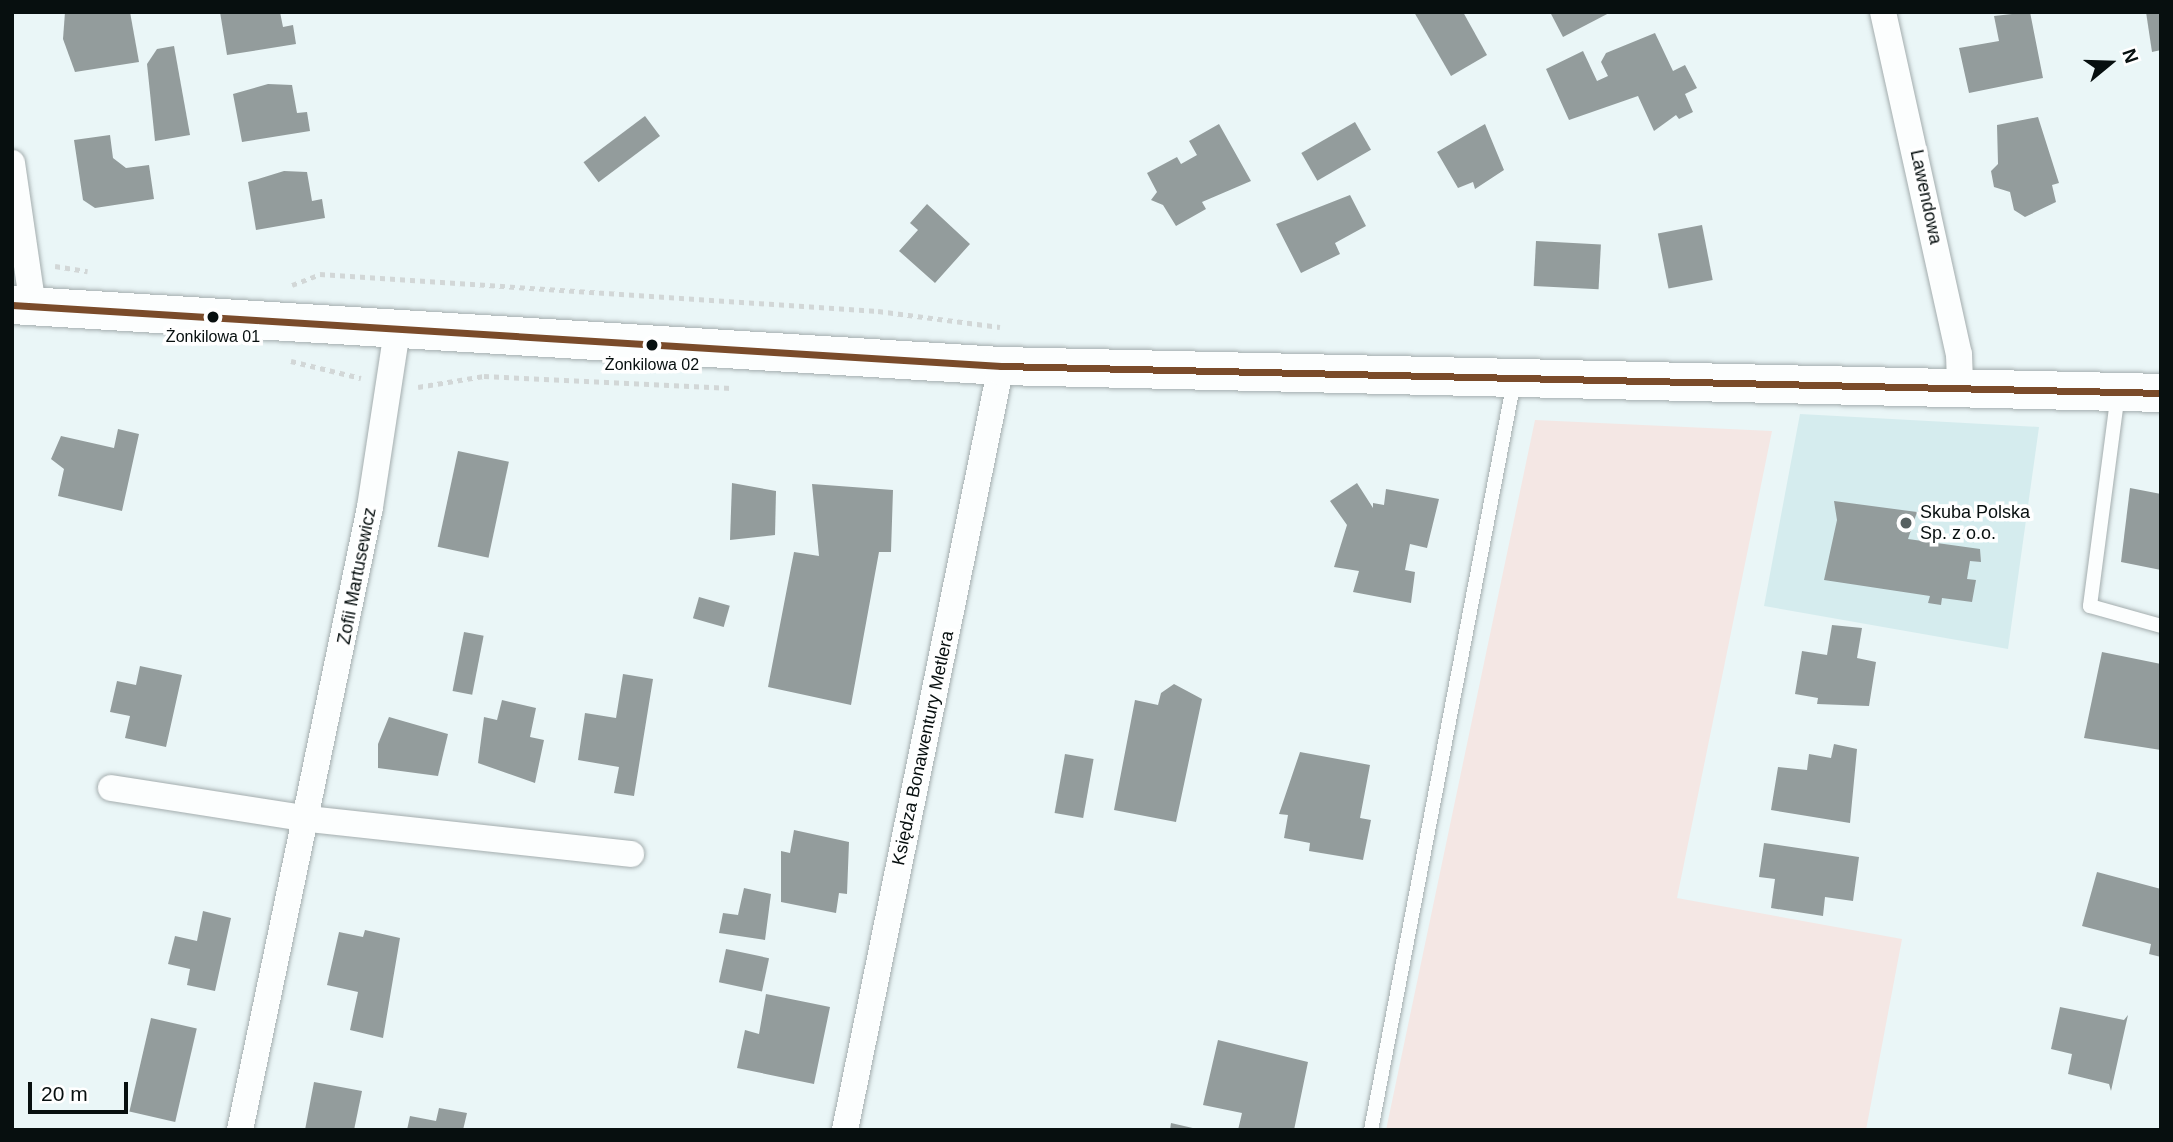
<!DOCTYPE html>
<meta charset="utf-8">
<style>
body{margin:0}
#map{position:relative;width:2173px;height:1142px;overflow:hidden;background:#eaf6f7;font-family:Arial,sans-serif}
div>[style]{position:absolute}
.built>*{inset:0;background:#d5ecee}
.green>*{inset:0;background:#f4e7e4}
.building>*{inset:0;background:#939c9c;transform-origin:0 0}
.path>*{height:4.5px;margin-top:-2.25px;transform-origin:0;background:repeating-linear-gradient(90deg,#d2d7d7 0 5px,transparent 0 10px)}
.roads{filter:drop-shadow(0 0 2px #a4adae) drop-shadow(0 0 2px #a4adae)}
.lane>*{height:14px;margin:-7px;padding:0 7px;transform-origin:7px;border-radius:7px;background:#fcfefe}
.street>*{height:26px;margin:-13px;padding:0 13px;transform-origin:13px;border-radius:13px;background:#fcfefe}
.secondary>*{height:38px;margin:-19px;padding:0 19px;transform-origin:19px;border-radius:19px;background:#fcfefe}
.bus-1>*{height:7px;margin:-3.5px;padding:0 3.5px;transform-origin:3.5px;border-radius:3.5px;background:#7a4b2a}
.dots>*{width:19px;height:19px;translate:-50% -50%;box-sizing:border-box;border:4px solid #fff;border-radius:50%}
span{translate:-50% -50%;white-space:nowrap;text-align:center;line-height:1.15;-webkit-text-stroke:7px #fff;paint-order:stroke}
.bus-label{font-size:16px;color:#070f0f}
.street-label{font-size:18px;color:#070f0f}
.poi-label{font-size:18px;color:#070f0f}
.left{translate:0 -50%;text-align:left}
.frame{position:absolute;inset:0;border:14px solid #070f0f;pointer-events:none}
.north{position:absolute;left:2075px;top:28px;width:70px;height:70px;-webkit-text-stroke:5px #fff;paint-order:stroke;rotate:71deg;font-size:19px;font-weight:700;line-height:28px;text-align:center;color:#070f0f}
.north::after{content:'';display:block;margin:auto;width:24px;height:32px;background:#070f0f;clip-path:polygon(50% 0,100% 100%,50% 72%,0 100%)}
.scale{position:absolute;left:28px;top:1082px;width:100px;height:32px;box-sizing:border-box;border:4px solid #070f0f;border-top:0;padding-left:9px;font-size:21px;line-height:24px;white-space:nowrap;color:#070f0f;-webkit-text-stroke:5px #fff;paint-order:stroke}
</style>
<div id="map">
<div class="built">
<div style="clip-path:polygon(1800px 414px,2039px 427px,2008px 649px,1764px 606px)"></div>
</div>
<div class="green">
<div style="clip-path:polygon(1535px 420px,1772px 431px,1677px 898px,1902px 939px,1866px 1130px,1386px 1130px)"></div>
</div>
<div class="building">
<div style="clip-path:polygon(65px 12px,130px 12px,139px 62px,75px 72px,63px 39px)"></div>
<div style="clip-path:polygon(220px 12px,280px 12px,283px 27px,293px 25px,296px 44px,227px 55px)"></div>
<div style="clip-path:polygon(1414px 12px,1463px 12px,1487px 55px,1451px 76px)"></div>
<div style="clip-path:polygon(1550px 12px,1611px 12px,1563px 37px)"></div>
<div style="clip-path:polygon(2030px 12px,2043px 78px,1969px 93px,1959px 48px,1999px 41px,1994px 16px)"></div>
<div style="clip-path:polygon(2146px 12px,2161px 12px,2161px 50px,2152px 52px)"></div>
<div style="clip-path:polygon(1655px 33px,1673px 71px,1685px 65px,1697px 88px,1685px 94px,1693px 112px,1679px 119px,1676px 115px,1654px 131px,1638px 96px,1569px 120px,1546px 69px,1583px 51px,1597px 81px,1608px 76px,1601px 62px,1606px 53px)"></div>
<div style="clip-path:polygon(174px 46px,190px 135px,155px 141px,147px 64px,157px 49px)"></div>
<div style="clip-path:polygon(268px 84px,292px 85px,297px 113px,307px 112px,310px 131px,242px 142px,233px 94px)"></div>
<div style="left:645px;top:116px;width:25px;height:77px;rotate:53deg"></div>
<div style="clip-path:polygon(2038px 117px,2059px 183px,2052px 185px,2056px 202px,2025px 217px,2014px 210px,2010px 192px,1994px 187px,1991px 171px,1998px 164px,1997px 125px)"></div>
<div style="left:1355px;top:122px;width:32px;height:62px;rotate:60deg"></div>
<div style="clip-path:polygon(1219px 124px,1251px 181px,1202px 202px,1206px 209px,1176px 226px,1163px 205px,1151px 200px,1157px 192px,1147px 173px,1177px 157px,1181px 164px,1197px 155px,1189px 141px)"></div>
<div style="clip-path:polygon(1485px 124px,1504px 170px,1475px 189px,1473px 182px,1458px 188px,1437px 152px)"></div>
<div style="clip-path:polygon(110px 135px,113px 158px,126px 168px,149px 165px,154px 199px,95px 208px,83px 200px,74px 140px)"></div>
<div style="clip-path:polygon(284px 171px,307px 172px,312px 201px,322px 199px,325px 218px,256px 230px,248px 182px)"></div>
<div style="clip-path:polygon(1350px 195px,1366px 226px,1335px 243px,1340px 254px,1301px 273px,1276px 224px)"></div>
<div style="clip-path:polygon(927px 204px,970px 244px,935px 283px,899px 251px,918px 230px,910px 223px)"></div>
<div style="left:1702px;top:225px;width:56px;height:45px;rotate:79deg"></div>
<div style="left:1536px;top:241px;width:65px;height:45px;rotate:3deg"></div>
<div style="clip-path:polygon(118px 429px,139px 434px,122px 511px,58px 496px,64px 469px,51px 459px,61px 436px,114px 448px)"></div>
<div style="left:458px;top:451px;width:52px;height:98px;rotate:12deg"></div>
<div style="clip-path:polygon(732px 483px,776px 491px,775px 535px,730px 540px)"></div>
<div style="clip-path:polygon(1357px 483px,1373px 508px,1373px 503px,1384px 505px,1386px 489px,1439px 499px,1427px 548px,1410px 544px,1405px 570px,1415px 572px,1411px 603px,1353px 592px,1359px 571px,1334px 567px,1347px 525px,1330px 501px)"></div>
<div style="clip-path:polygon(812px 484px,893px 490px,891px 552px,879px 552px,851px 705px,768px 687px,794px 552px,819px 556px)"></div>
<div style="clip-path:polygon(2130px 488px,2161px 494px,2161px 570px,2121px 562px)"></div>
<div style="clip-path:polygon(1834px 501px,1917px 512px,1908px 539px,1980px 549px,1981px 562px,1970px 561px,1967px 579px,1976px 580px,1972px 602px,1942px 598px,1941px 605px,1928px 603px,1930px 596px,1824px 580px,1837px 520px)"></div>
<div style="left:699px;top:597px;width:32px;height:22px;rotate:16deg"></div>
<div style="clip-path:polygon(1832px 625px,1862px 628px,1857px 658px,1876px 662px,1869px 706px,1817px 704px,1818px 698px,1795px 694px,1802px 651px,1827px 655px)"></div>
<div style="left:464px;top:632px;width:20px;height:60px;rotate:11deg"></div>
<div style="clip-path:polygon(2102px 652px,2161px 664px,2161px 750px,2084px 738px)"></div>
<div style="clip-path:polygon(140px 666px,182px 675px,166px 747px,125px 738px,130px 716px,110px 712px,117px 681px,136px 685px)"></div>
<div style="clip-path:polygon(623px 674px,653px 679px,634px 796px,614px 793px,619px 767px,578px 760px,585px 713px,616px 718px)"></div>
<div style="clip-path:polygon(1174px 684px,1202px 699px,1176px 822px,1114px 810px,1135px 700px,1158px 705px,1161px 693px)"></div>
<div style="clip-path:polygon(502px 700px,536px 708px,530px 737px,544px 740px,535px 783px,478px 763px,484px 717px,497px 720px)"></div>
<div style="clip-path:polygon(389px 717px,448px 734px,438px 776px,378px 768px,378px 744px)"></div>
<div style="clip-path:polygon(1834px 744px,1857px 749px,1850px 823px,1771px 810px,1778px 767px,1807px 770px,1809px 754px,1831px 758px)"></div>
<div style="clip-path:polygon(1300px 752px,1370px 765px,1360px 818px,1371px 820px,1363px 860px,1309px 851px,1310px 843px,1284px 838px,1288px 815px,1279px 814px)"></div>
<div style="left:1065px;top:754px;width:29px;height:60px;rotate:10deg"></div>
<div style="clip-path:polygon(794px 830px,849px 842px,847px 894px,839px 893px,836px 913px,781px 902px,781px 851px,790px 853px)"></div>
<div style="clip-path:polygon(1764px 843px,1859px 857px,1853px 901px,1825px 897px,1823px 916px,1771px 908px,1775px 879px,1759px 877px)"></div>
<div style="clip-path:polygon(2097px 872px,2161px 889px,2161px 957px,2149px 954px,2151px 944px,2082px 926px)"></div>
<div style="clip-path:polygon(744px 888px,771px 894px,765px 940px,719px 933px,723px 913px,738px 915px)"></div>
<div style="clip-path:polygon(203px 911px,231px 918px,215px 991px,187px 985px,190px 969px,168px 964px,175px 936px,197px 941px)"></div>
<div style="clip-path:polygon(365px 930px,400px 938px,383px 1038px,350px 1030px,358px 992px,327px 985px,339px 932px,363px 937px)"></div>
<div style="left:726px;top:949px;width:44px;height:34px;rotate:12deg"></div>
<div style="clip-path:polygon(766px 994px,830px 1007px,814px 1084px,737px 1068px,745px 1030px,759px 1034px)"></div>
<div style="clip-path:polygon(2060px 1007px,2124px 1020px,2128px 1015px,2111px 1091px,2109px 1084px,2068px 1074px,2072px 1054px,2051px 1049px)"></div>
<div style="left:151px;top:1018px;width:47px;height:96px;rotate:13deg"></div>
<div style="clip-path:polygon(1218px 1040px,1308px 1062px,1294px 1130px,1238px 1130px,1242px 1113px,1203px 1105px)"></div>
<div style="clip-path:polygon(314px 1082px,362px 1091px,354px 1130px,305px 1130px)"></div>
<div style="clip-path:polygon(439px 1108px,467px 1113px,463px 1130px,407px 1130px,410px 1116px,436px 1121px)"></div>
<div style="clip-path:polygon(1171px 1123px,1197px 1129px,1197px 1130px,1170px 1130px)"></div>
</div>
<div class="path">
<div style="left:55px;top:266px;width:33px;rotate:9deg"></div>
<div style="left:292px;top:285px;width:30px;rotate:-21deg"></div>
<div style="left:320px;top:274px;width:559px;rotate:3.79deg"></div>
<div style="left:878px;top:311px;width:123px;rotate:7.5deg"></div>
<div style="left:291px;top:361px;width:72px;rotate:13.7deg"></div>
<div style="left:418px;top:387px;width:67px;rotate:-9.5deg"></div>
<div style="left:484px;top:376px;width:248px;rotate:2.8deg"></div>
</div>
<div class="roads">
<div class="lane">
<div style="left:2118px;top:393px;width:215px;rotate:97.5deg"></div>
<div style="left:2090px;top:606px;width:74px;rotate:15.7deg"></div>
<div style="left:1371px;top:1130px;width:763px;rotate:-79.19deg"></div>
</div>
<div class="street">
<div style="left:1883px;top:12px;width:350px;rotate:77.5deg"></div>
<div style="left:1959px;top:354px;width:30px;rotate:88deg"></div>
<div style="left:12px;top:163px;width:146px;rotate:81.7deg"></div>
<div style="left:111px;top:788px;width:200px;rotate:8.9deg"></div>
<div style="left:309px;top:819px;width:324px;rotate:6.2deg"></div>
<div style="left:240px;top:1130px;width:636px;rotate:-78.21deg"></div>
<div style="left:370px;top:507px;width:178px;rotate:-81.3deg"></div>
<div style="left:845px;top:1130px;width:780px;rotate:-78.46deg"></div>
</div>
<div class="secondary">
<div style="left:12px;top:305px;width:991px;rotate:3.53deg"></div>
<div style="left:1001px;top:366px;width:1160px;rotate:1.33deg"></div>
</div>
</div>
<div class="bus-1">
<div style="left:12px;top:305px;width:991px;rotate:3.53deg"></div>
<div style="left:1001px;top:366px;width:1160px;rotate:1.33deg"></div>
</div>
<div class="dots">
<div style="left:213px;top:317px;background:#070f0f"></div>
<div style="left:652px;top:345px;background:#070f0f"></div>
<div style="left:1906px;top:523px;background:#566060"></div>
</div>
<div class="bus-label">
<span style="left:213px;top:337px">Żonkilowa 01</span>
<span style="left:652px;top:365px">Żonkilowa 02</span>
</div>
<div class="street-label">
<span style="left:1926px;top:197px;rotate:78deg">Lawendowa</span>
<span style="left:357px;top:576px;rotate:-79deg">Zofii Martusewicz</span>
<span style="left:923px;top:748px;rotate:-78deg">Księdza Bonawentury Metlera</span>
</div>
<div class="poi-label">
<span class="left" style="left:1920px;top:523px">Skuba Polska<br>Sp. z o.o.</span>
</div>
<div class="frame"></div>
<div class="north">N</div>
<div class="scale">20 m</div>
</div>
